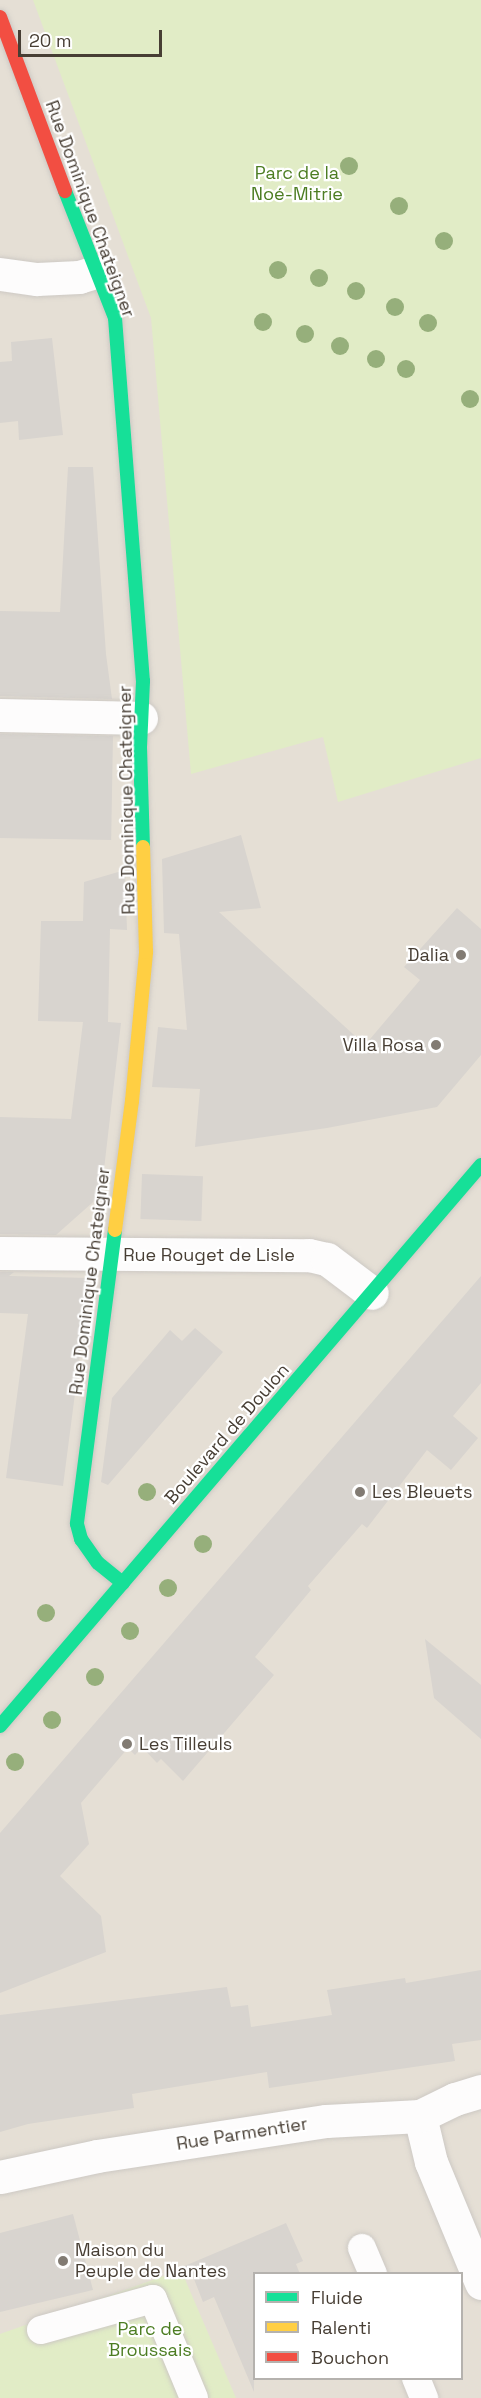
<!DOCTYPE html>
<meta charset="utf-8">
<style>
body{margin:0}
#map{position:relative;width:481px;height:2398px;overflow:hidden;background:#f0ede8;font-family:"Space Grotesk",sans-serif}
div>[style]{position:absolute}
.residential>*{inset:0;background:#e5dfd5}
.green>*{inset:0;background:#e1ecc6}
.building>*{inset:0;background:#d8d4cf;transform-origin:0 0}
.roads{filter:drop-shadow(0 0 2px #cdc9c4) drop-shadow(0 0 2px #cdc9c4)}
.lane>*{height:28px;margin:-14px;padding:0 14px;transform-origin:14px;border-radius:14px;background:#fdfcfc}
.street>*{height:33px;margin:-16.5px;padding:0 16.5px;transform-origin:16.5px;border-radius:16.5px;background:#fdfcfc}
.fast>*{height:14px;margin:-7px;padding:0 7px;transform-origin:7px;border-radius:7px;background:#16e098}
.slow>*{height:14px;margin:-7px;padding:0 7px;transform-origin:7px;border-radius:7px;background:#ffcf43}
.jam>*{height:14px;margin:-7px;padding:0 7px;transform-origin:7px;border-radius:7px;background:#f24e42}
.trees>*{width:18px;height:18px;margin:-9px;border-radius:50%;background:#96af7b}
.dots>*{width:16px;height:16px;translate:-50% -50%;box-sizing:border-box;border:3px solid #fff;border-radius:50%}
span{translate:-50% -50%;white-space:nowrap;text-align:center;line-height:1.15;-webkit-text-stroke:4.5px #fff;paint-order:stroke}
.park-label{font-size:18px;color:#4c7d22}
.street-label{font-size:18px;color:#473e34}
.poi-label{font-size:18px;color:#473e34}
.right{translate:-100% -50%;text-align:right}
.left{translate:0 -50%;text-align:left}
.legend{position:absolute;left:253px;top:2272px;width:210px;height:108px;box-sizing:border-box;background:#fff;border:2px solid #b5b2ae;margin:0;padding:8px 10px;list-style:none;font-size:18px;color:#473e34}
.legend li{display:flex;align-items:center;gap:12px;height:30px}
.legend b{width:30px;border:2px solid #b5b2ae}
.scale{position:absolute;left:18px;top:30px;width:144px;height:27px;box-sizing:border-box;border:3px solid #473e34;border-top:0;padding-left:8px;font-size:18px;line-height:21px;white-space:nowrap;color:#473e34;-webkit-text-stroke:4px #fff;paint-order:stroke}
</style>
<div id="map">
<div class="residential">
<div style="clip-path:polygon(evenodd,0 0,481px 0,481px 2398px,0 2398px,0 0,255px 2274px,462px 2274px,462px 2378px,255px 2378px,255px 2274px)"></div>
</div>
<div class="green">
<div style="clip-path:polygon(33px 0,481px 0,481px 758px,338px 802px,323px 737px,191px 774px,151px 318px)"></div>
<div style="clip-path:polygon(181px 2270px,236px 2398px,0 2398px,0 2334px)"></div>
</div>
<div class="building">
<div style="clip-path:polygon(52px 338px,63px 435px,19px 440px,18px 421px,0 423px,0 362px,12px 361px,11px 342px)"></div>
<div style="clip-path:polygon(68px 467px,93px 467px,106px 654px,112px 699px,0 696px,0 611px,60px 612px)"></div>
<div style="left:0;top:734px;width:113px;height:104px;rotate:1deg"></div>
<div style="clip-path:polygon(241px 835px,261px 908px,219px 912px,365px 1045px,420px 980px,404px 967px,457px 908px,481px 929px,481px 1055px,437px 1107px,327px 1128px,195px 1147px,200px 1089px,152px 1087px,158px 1027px,187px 1030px,179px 934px,164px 933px,162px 859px)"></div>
<div style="clip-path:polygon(125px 870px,127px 930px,110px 929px,108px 1022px,121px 1023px,101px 1195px,56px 1235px,0 1234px,0 1117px,71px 1119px,83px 1022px,38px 1021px,41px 921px,83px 921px,84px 882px)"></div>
<div style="left:142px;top:1174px;width:61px;height:45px;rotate:2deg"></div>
<div style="clip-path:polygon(0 1272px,14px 1272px,9px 1276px,90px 1278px,63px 1486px,6px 1478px,28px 1314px,0 1313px)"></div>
<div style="clip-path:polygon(481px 1276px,481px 1383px,453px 1416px,478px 1438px,451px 1470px,427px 1450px,367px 1528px,362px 1524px,308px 1586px,311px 1590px,255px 1657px,274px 1675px,183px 1781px,161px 1759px,157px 1763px,142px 1747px,135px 1755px,128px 1748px,81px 1803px,89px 1844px,60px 1876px,101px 1916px,106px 1952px,0 1993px,0 1833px)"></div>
<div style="clip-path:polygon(195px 1328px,223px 1352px,108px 1485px,101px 1482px,112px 1398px,170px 1330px,182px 1341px)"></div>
<div style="clip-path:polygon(425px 1639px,481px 1685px,481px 1739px,434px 1698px)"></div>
<div style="clip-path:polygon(481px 1970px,481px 2040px,452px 2044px,455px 2061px,269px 2088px,267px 2072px,132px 2094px,134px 2108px,28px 2124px,0 2132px,0 2015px,227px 1987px,231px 2007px,248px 2005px,251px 2027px,332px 2015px,327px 1990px,405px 1978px,406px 1983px)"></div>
<div style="clip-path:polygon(73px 2214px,93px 2290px,0 2312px,0 2233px)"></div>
<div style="clip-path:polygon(286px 2223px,303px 2261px,296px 2264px,300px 2274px,255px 2274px,254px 2392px,214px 2297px,203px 2302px,192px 2274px,168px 2273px)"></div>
</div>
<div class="roads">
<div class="lane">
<div style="left:362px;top:2248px;width:28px;rotate:67deg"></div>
<div style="left:41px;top:2330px;width:116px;rotate:-15.5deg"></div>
<div style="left:153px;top:2299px;width:107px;rotate:67.5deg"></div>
<div style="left:416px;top:2378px;width:22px;rotate:68deg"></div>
</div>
<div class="street">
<div style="left:0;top:274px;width:37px;rotate:8deg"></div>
<div style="left:37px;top:279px;width:42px;rotate:-2.7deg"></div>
<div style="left:79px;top:277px;width:17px;rotate:-17deg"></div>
<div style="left:0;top:715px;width:141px;rotate:1.2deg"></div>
<div style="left:0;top:1253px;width:309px;rotate:0.4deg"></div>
<div style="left:309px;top:1255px;width:18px;rotate:13deg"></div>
<div style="left:327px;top:1259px;width:56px;rotate:37.1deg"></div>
<div style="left:420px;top:2116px;width:47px;rotate:76.6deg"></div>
<div style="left:431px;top:2162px;width:131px;rotate:67.5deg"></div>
<div style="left:0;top:2177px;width:99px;rotate:-12.2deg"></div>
<div style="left:97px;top:2156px;width:232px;rotate:-8.7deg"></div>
<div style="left:326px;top:2121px;width:94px;rotate:-3deg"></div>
<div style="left:420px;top:2116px;width:39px;rotate:-26deg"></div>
<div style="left:455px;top:2099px;width:27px;rotate:-17deg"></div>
</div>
<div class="fast">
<div style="left:65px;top:191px;width:136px;rotate:68.5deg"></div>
<div style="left:115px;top:318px;width:364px;rotate:85.6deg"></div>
<div style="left:143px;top:681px;width:66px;rotate:92.6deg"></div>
<div style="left:140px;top:747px;width:100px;rotate:88.3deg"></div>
<div style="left:115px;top:1230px;width:296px;rotate:97.4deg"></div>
<div style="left:77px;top:1524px;width:16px;rotate:75deg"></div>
<div style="left:81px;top:1539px;width:29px;rotate:55deg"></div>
<div style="left:98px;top:1563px;width:32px;rotate:39deg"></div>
<div style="left:0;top:1726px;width:739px;rotate:-49.39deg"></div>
</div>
<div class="slow">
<div style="left:115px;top:1230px;width:130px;rotate:-82.5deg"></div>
<div style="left:132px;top:1101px;width:150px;rotate:-84.6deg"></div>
<div style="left:146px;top:952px;width:105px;rotate:-91.6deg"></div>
</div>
<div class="jam">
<div style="left:0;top:17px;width:186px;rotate:69.5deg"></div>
</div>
</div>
<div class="trees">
<div style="left:349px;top:166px"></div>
<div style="left:399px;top:206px"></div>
<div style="left:444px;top:241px"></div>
<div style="left:278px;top:270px"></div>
<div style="left:319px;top:278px"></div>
<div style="left:356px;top:291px"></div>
<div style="left:395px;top:307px"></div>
<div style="left:263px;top:322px"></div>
<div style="left:428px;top:323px"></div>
<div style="left:305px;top:334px"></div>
<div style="left:340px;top:346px"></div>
<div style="left:376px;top:359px"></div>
<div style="left:406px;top:369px"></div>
<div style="left:470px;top:399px"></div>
<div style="left:147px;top:1492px"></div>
<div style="left:203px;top:1544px"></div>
<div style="left:168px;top:1588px"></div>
<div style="left:46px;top:1613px"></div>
<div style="left:130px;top:1631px"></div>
<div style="left:95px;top:1677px"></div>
<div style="left:52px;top:1720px"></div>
<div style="left:15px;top:1762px"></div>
</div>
<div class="dots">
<div style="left:461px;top:955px;background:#827b73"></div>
<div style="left:436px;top:1045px;background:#827b73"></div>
<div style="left:360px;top:1492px;background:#827b73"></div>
<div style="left:127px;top:1744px;background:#827b73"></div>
<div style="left:63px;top:2261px;background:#827b73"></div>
</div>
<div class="park-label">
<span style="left:297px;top:184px">Parc de la<br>Noé-Mitrie</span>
<span style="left:150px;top:2340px">Parc de<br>Broussais</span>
</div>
<div class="street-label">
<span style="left:90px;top:209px;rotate:70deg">Rue Dominique Chateigner</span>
<span style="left:127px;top:800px;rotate:-91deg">Rue Dominique Chateigner</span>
<span style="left:209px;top:1255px">Rue Rouget de Lisle</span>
<span style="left:90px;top:1281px;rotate:-83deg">Rue Dominique Chateigner</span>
<span style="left:227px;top:1434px;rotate:-49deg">Boulevard de Doulon</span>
<span style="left:242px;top:2134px;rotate:-9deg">Rue Parmentier</span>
</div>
<div class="poi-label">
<span class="right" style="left:449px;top:955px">Dalia</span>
<span class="right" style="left:424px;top:1045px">Villa Rosa</span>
<span class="left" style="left:372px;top:1492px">Les Bleuets</span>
<span class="left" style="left:139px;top:1744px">Les Tilleuls</span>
<span class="left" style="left:75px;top:2261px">Maison du<br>Peuple de Nantes</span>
</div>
<ul class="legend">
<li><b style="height:8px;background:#16e098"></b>Fluide</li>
<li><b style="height:8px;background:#ffcf43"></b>Ralenti</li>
<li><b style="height:8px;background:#f24e42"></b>Bouchon</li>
</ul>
<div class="scale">20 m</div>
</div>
